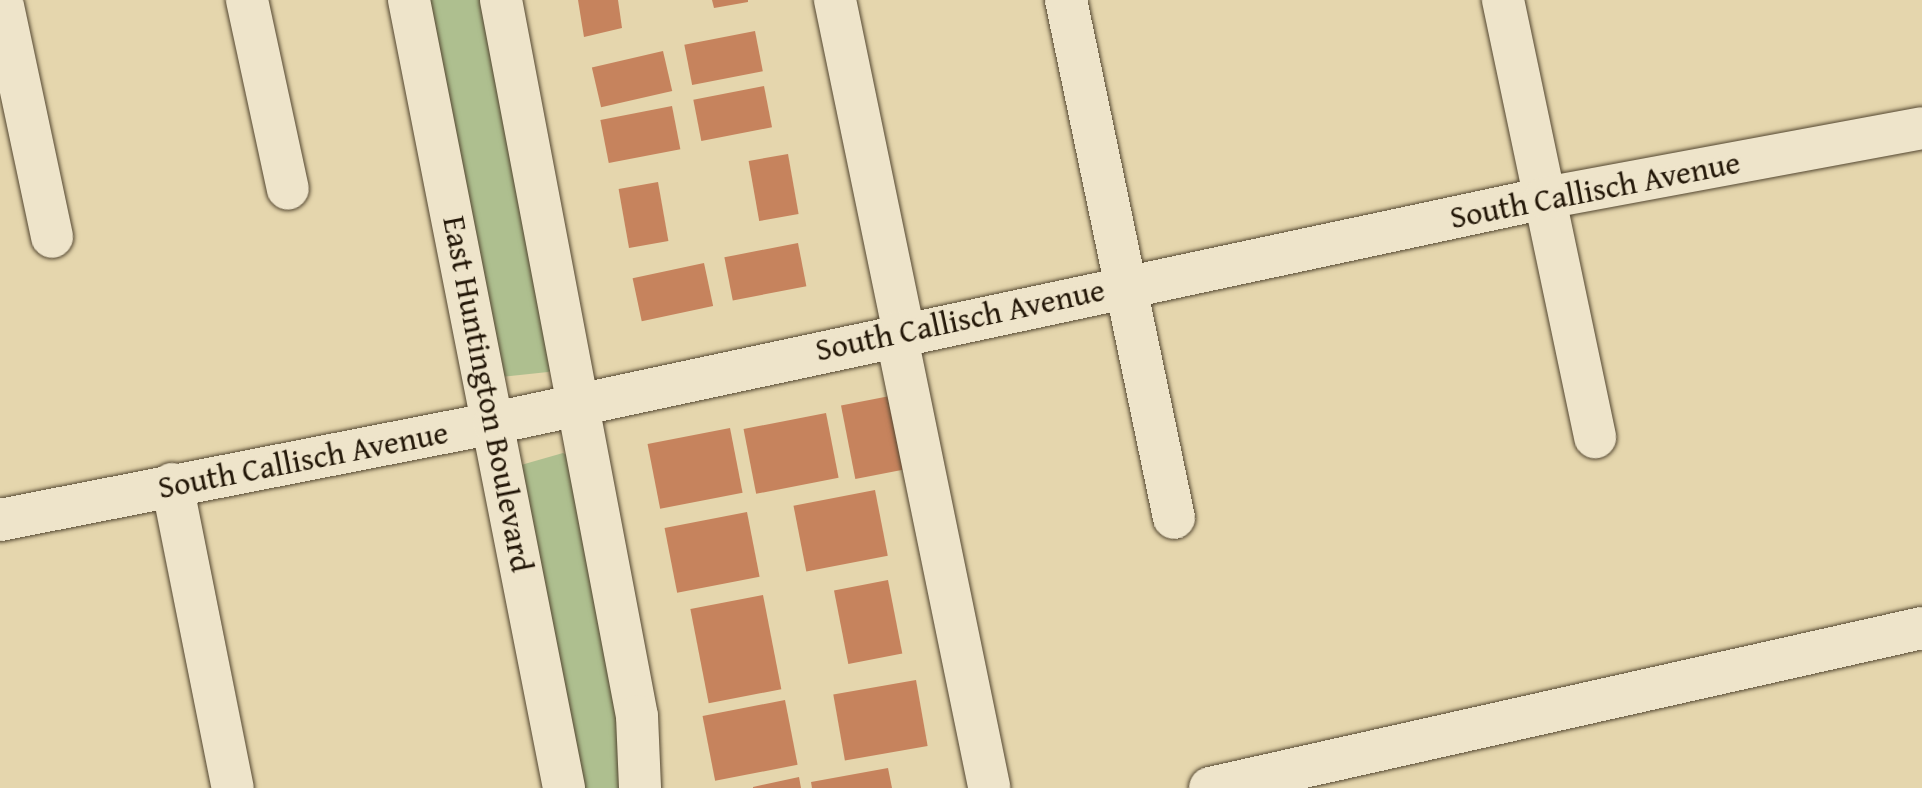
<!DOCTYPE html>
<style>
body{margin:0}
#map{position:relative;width:1922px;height:788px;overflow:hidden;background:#e5d6ad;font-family:"Gentium Book Plus",serif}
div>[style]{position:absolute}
.green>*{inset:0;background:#aebf8f}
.building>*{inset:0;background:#c6835d;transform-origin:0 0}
.roads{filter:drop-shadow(0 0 2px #544731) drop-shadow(0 0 2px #544731)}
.minor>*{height:42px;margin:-21px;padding:0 21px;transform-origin:21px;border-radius:21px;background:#eee4ca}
span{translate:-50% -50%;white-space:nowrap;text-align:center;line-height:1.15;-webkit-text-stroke:6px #eee4ca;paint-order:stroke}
.street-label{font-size:32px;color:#231708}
</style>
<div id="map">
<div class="green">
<div style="clip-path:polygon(425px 0,488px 0,554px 369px,548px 372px,501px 377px)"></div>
<div style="clip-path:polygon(563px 453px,579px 461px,627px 788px,578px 788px,521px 465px)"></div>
</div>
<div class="building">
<div style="clip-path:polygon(578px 0,618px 0,622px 28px,584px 37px)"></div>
<div style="clip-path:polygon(712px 0,748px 0,748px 2px,714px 8px)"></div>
<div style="left:755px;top:31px;width:41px;height:72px;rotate:79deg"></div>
<div style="left:663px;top:51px;width:41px;height:73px;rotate:77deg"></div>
<div style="left:764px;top:86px;width:42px;height:72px;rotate:79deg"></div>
<div style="left:672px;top:106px;width:44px;height:73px;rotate:79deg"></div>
<div style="left:788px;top:154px;width:61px;height:40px;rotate:80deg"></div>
<div style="left:658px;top:182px;width:60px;height:40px;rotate:80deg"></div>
<div style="left:798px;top:243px;width:44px;height:75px;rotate:79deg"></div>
<div style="left:704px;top:263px;width:44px;height:73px;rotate:78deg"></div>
<div style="left:895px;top:395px;width:75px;height:55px;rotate:79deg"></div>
<div style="left:826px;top:413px;width:66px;height:84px;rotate:79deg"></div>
<div style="left:730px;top:428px;width:66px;height:84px;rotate:79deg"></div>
<div style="left:875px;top:490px;width:67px;height:83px;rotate:79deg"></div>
<div style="left:747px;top:512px;width:66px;height:84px;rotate:79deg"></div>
<div style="left:888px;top:580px;width:75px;height:55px;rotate:79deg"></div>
<div style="left:763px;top:595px;width:96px;height:74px;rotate:79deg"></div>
<div style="left:916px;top:680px;width:67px;height:84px;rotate:80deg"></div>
<div style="left:785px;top:700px;width:66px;height:84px;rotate:79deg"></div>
<div style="clip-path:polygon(888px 768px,892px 788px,812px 788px,811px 782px)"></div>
<div style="clip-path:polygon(799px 777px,801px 788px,753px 788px,753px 787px)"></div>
</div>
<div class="roads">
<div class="minor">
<div style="left:247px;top:0;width:193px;rotate:77.8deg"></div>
<div style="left:409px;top:0;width:803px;rotate:78.87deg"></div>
<div style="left:501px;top:0;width:729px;rotate:79.25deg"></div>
<div style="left:637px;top:716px;width:72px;rotate:87.6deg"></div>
<div style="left:835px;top:0;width:339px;rotate:78.3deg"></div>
<div style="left:1066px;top:0;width:529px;rotate:78.22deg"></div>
<div style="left:1503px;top:0;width:447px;rotate:78.1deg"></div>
<div style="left:3px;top:6px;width:236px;rotate:78deg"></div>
<div style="left:896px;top:333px;width:464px;rotate:78.4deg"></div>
<div style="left:172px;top:484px;width:310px;rotate:78.7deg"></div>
<div style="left:0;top:520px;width:503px;rotate:-11.11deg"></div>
<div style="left:494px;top:423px;width:1075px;rotate:-12.08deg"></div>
<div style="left:1545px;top:198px;width:383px;rotate:-10.5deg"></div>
<div style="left:1210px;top:788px;width:730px;rotate:-12.67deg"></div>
</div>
</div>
<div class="street-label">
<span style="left:1595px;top:190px;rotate:-11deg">South Callisch Avenue</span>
<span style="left:960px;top:320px;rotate:-12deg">South Callisch Avenue</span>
<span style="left:488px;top:394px;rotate:79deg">East Huntington Boulevard</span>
<span style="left:303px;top:460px;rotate:-11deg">South Callisch Avenue</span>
</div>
</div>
